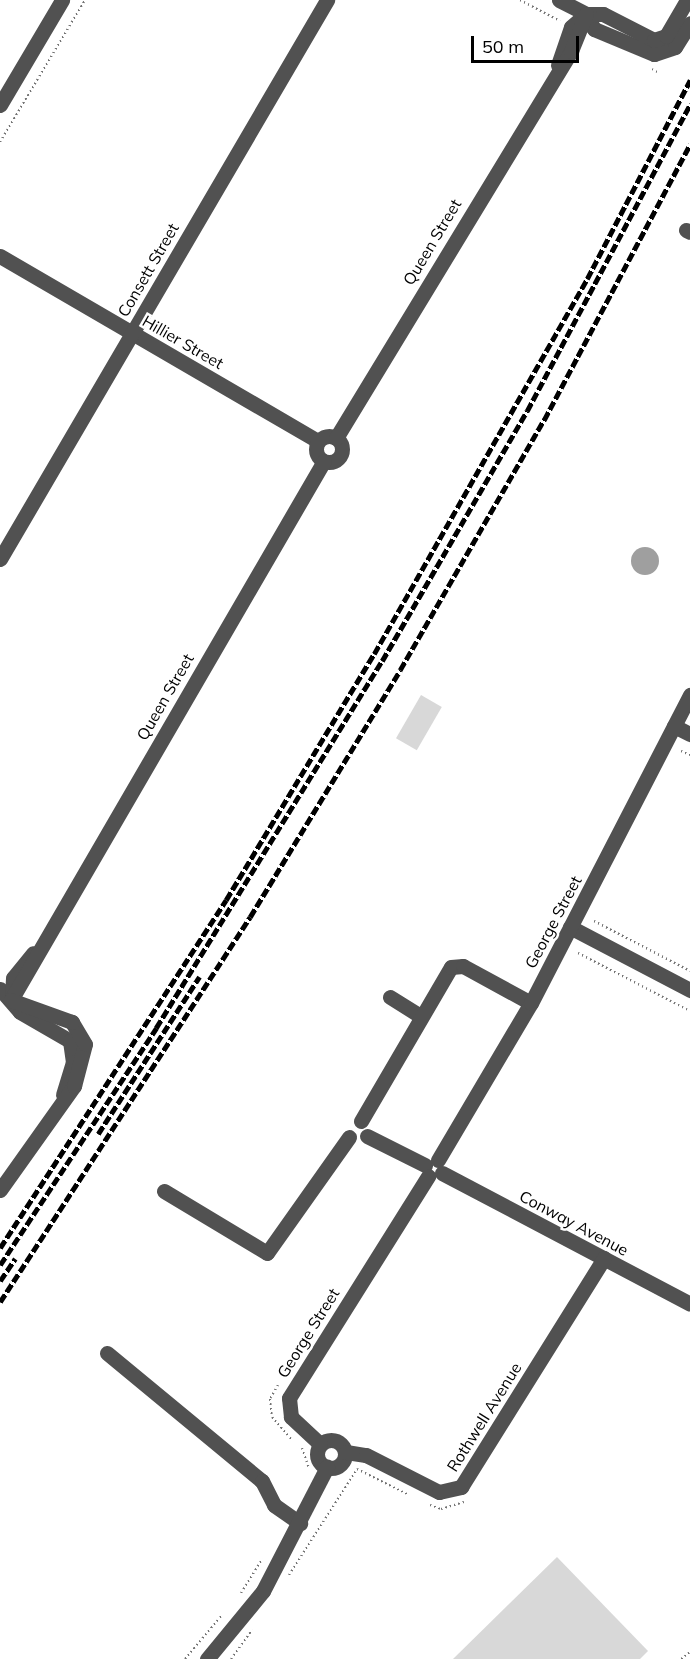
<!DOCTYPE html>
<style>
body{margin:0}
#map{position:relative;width:690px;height:1659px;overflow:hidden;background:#fff;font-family:Mulish,sans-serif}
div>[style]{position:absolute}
.green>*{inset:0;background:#d8d8d8;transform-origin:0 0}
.water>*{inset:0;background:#9f9f9f}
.round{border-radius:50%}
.path>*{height:2px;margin-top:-1px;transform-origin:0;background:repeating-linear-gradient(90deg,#737373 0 1.5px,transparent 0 4.5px)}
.minor>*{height:15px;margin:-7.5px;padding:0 7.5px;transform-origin:7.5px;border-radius:7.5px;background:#515151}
.minor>.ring{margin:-7.5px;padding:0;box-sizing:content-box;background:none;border:15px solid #515151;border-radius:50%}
.rail>*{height:4.5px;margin-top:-2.25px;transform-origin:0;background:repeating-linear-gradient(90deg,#000 0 9px,transparent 0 12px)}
span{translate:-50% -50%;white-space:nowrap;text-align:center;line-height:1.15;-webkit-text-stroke:5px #fff;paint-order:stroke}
.street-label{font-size:16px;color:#000}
.scale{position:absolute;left:471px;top:36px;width:108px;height:27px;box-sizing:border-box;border:3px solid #000;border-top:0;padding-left:8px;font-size:18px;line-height:21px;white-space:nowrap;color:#000;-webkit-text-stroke:4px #fff;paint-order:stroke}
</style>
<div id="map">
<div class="green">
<div style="left:421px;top:695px;width:24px;height:50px;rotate:30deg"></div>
<div style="clip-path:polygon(557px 1557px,648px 1651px,640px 1659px,453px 1659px)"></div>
</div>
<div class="water">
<div class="round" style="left:631px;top:547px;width:28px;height:28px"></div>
</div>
<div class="path">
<div style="left:520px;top:0;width:45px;rotate:27.7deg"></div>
<div style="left:652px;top:69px;width:8px;rotate:30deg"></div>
<div style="left:0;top:142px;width:165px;rotate:-59.1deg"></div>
<div style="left:681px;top:751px;width:10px;rotate:24deg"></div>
<div style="left:594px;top:921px;width:108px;rotate:27.5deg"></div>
<div style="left:578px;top:953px;width:126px;rotate:27.4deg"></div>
<div style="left:278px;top:1385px;width:16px;rotate:120deg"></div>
<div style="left:270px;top:1399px;width:18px;rotate:84deg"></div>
<div style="left:272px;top:1417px;width:29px;rotate:49deg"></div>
<div style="left:302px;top:1448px;width:21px;rotate:71deg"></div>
<div style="left:430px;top:1505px;width:12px;rotate:20deg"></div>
<div style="left:441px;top:1509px;width:24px;rotate:-17deg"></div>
<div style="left:289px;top:1575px;width:126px;rotate:-57.3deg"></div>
<div style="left:357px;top:1469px;width:58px;rotate:26.6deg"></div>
<div style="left:241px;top:1593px;width:40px;rotate:-58deg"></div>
<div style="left:185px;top:1659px;width:57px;rotate:-49.9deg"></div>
<div style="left:231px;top:1659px;width:36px;rotate:-54deg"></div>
<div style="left:681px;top:1659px;width:11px;rotate:-38deg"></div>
</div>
<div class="minor">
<div style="left:559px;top:0;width:30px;rotate:27deg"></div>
<div style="left:586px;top:14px;width:17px;rotate:62deg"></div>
<div style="left:594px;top:29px;width:65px;rotate:22.6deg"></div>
<div style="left:654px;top:54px;width:22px;rotate:-18deg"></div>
<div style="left:675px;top:47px;width:28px;rotate:-58deg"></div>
<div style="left:558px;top:65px;width:40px;rotate:-71.1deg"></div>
<div style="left:571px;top:27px;width:20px;rotate:-41deg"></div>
<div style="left:586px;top:14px;width:17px"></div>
<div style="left:603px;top:14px;width:57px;rotate:27deg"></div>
<div style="left:654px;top:40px;width:13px;rotate:-18deg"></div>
<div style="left:666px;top:36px;width:42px;rotate:-59.7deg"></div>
<div style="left:0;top:105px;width:122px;rotate:-59.4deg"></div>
<div style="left:686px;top:230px;width:4px;rotate:27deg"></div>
<div style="left:0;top:256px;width:368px;rotate:30.2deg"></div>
<div class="ring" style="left:316px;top:436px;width:11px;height:11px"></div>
<div style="left:336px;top:438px;width:453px;rotate:-58.7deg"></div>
<div style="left:571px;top:51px;width:40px;rotate:-68deg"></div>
<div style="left:0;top:559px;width:648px;rotate:-59.67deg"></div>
<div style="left:674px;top:726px;width:18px;rotate:27deg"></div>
<div style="left:570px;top:927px;width:136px;rotate:27.7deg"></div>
<div style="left:0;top:989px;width:30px;rotate:49deg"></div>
<div style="left:20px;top:1012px;width:58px;rotate:30.1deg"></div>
<div style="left:70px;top:1041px;width:21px;rotate:82deg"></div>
<div style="left:73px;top:1062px;width:34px;rotate:107deg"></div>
<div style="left:12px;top:997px;width:19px;rotate:-87deg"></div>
<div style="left:13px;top:978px;width:32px;rotate:-51deg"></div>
<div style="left:390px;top:997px;width:36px;rotate:32deg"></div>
<div style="left:11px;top:1000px;width:623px;rotate:-59.86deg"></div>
<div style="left:361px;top:1121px;width:178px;rotate:-59.7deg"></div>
<div style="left:451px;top:967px;width:12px;rotate:-5deg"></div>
<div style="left:463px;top:966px;width:77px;rotate:28.6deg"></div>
<div style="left:367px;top:1136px;width:65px;rotate:26.6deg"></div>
<div style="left:438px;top:1160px;width:182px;rotate:-59.4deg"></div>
<div style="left:531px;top:1003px;width:347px;rotate:-62.7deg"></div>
<div style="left:442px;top:1173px;width:280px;rotate:27.8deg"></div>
<div style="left:0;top:1190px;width:128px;rotate:-54.6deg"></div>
<div style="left:74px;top:1086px;width:43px;rotate:-75.3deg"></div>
<div style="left:85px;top:1044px;width:26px;rotate:-121deg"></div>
<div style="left:72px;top:1022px;width:65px;rotate:-160.2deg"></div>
<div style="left:164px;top:1191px;width:120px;rotate:31deg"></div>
<div style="left:267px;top:1253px;width:142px;rotate:-54.7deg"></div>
<div style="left:107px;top:1353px;width:201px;rotate:39.6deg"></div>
<div style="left:262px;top:1481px;width:27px;rotate:63deg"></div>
<div style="left:274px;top:1505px;width:32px;rotate:35deg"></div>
<div class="ring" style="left:317px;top:1440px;width:13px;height:13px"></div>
<div style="left:320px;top:1444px;width:40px;rotate:-137deg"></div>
<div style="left:291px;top:1417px;width:19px;rotate:-96deg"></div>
<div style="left:289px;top:1398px;width:262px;rotate:-57.9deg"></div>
<div style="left:346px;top:1452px;width:20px;rotate:9deg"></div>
<div style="left:366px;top:1455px;width:82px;rotate:26.9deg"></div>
<div style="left:439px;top:1492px;width:23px;rotate:-13deg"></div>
<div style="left:461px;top:1487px;width:270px;rotate:-58deg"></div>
<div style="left:207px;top:1659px;width:88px;rotate:-50.5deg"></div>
<div style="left:263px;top:1591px;width:140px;rotate:-62.7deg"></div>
</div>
<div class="rail">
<div style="left:98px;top:1134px;width:187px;rotate:-57.2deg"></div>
<div style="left:0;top:1248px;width:415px;rotate:-57deg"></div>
<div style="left:226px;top:900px;width:287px;rotate:-59deg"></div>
<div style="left:374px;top:654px;width:431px;rotate:-60.4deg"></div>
<div style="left:587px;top:279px;width:224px;rotate:-62.6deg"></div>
<div style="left:0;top:1265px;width:284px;rotate:-56.6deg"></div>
<div style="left:156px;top:1028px;width:431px;rotate:-58.4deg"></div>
<div style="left:382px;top:661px;width:289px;rotate:-59.9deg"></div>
<div style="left:527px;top:411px;width:348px;rotate:-62deg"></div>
<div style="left:0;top:1281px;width:27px;rotate:-56deg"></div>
<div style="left:0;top:1302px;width:459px;rotate:-57deg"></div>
<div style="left:250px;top:917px;width:289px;rotate:-58.7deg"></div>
<div style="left:400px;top:670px;width:289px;rotate:-60.1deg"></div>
<div style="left:544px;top:420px;width:312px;rotate:-62.1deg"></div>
</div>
<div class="street-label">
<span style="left:432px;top:242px;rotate:-59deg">Queen Street</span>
<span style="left:148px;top:270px;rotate:-60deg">Consett Street</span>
<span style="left:183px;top:342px;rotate:30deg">Hillier Street</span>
<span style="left:165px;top:697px;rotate:-60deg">Queen Street</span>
<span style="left:553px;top:922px;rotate:-62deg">George Street</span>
<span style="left:574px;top:1223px;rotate:28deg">Conway Avenue</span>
<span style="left:308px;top:1333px;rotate:-58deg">George Street</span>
<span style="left:484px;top:1417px;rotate:-58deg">Rothwell Avenue</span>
</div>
<div class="scale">50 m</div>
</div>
